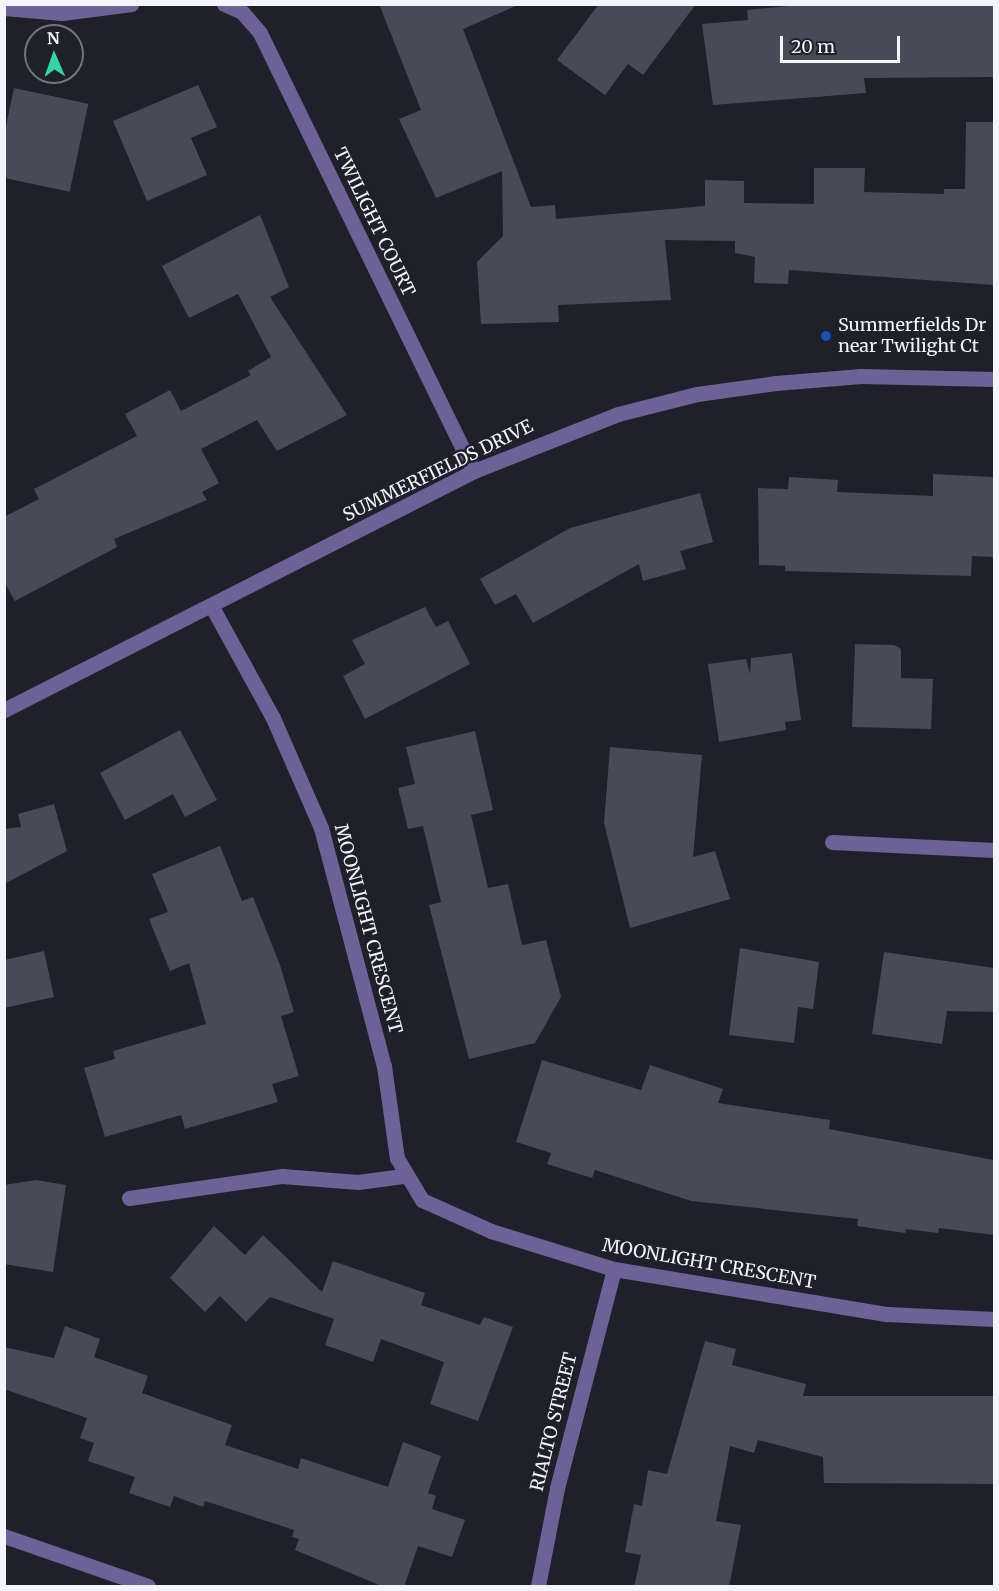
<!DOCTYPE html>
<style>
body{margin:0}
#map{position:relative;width:999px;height:1591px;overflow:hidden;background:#20202c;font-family:Merriweather,serif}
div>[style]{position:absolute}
.building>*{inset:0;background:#494957;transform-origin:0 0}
.minor>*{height:15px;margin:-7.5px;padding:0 7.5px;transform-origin:7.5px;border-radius:7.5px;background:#6d6296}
.dots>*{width:16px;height:16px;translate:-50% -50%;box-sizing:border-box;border:3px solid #20202c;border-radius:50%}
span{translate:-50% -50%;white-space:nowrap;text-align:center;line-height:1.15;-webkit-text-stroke:5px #20202c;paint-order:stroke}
.street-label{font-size:18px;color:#f4f4fc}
.poi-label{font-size:18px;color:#f4f4fc}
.left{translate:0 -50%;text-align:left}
.frame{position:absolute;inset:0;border:6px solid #f4f4fc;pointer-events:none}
.north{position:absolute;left:24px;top:24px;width:60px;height:60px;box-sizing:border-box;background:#20202c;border:2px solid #75757f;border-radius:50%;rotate:358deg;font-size:16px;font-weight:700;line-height:24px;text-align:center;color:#f4f4fc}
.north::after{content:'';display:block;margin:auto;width:21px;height:27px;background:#37d4a6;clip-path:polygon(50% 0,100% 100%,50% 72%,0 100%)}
.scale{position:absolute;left:780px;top:36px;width:120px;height:27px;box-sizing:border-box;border:3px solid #f4f4fc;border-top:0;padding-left:8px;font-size:18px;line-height:21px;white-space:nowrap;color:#f4f4fc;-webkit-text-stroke:4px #20202c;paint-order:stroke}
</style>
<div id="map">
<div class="building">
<div style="clip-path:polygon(379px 4px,520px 4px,463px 29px,531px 207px,555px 205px,556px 219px,705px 206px,705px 180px,744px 181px,744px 203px,814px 204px,814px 168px,865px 168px,864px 192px,944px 194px,944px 189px,965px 189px,966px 122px,994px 122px,994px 285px,789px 270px,788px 284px,754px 283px,755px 257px,735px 253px,735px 241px,665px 240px,671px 300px,558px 305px,559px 322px,481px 324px,477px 262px,503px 236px,502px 171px,436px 198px,399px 119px,421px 110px)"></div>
<div style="clip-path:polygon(599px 4px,696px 4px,643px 75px,628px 64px,605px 95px,557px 60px)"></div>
<div style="clip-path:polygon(809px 4px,994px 4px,994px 77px,864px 78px,866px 93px,713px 105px,702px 24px,748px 20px,747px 10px)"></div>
<div style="clip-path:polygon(198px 85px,217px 127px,191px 138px,207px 175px,147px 201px,113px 121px)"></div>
<div style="left:14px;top:88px;width:76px;height:90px;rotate:12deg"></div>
<div style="clip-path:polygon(260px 215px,289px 287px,270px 297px,347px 415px,277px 451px,257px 420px,201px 449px,219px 483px,202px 492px,207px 500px,114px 539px,117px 547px,15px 601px,4px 582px,4px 517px,39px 499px,34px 489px,137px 436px,125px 414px,170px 390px,181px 411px,251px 375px,248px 371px,271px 357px,238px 294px,189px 318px,162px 266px)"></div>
<div style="clip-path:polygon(933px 474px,994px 477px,994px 557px,972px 556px,971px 576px,785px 571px,785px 566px,759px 565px,758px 488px,788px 489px,789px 477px,838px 480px,837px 492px,933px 496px)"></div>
<div style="clip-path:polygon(700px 493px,713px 542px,680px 551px,686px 569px,643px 581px,639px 564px,533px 623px,516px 594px,495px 605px,480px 579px,570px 528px)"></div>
<div style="clip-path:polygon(425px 607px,436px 627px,448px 621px,470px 664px,365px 719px,343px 676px,365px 664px,352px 640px)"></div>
<div style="clip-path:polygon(855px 644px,894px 645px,901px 649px,901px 678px,933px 679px,931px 729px,852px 727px)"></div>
<div style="clip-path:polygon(792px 653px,801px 720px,785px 722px,786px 730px,719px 742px,708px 664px,746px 659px,750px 674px,751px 658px)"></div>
<div style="clip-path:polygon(180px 730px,217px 800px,185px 817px,173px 794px,125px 820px,100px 773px)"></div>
<div style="clip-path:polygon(475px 731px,493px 810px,471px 815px,488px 888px,508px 884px,522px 945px,546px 940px,561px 997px,535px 1043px,469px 1059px,429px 905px,441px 902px,423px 826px,408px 829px,398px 788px,415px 784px,406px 747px)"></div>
<div style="clip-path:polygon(610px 747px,702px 755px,693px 857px,715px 851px,730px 899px,630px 928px,604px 823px)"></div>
<div style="clip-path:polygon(54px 804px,67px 851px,4px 884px,4px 829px,21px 827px,18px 814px)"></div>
<div style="clip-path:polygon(220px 846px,242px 901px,253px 897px,280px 965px,294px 1012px,281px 1016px,299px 1076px,272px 1084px,278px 1102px,185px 1129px,181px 1115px,105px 1137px,84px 1068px,115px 1059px,113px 1051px,206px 1024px,189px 963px,170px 971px,149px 919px,168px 912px,152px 874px)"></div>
<div style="clip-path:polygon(740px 948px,819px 962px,813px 1009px,798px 1007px,794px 1043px,729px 1035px)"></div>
<div style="clip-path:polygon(44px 951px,54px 997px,4px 1008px,4px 960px)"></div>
<div style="clip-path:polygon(884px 952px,994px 968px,994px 1012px,947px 1011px,942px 1044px,872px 1034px)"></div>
<div style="clip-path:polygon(542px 1060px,641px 1090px,650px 1065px,723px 1089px,718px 1103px,830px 1120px,829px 1129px,994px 1160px,994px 1235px,939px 1228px,938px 1233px,906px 1229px,905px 1233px,857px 1226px,858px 1219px,691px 1201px,595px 1170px,592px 1178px,547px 1164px,551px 1153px,516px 1142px)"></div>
<div style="clip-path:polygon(36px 1180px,66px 1185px,53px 1272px,4px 1264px,4px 1185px)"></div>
<div style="clip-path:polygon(214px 1226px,245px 1255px,263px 1235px,322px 1292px,333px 1261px,425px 1293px,421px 1305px,480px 1325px,484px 1317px,513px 1327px,478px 1421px,430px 1404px,444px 1362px,381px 1339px,373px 1362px,325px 1345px,334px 1319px,270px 1297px,246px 1322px,220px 1296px,205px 1312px,170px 1278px)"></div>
<div style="clip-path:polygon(65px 1326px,100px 1339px,94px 1357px,148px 1376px,142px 1393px,232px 1425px,225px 1445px,298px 1469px,301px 1458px,388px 1487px,403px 1442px,441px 1456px,428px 1493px,436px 1496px,432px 1509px,465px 1520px,452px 1557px,418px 1546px,404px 1587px,384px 1587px,295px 1550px,299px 1539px,292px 1537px,294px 1530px,205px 1501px,203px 1507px,174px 1496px,170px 1507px,129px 1493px,135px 1477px,88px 1461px,94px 1443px,80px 1438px,87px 1418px,4px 1389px,4px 1347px,54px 1358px)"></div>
<div style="clip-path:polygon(705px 1341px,736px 1349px,732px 1365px,806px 1384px,803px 1396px,994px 1396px,994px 1484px,824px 1483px,823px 1457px,758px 1440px,754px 1453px,730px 1446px,716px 1521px,741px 1525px,729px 1587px,634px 1587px,641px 1555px,625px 1552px,634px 1504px,642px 1506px,648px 1470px,667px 1474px)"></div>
</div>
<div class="minor">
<div style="left:224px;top:4px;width:20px;rotate:24deg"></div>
<div style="left:242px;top:12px;width:28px;rotate:49deg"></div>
<div style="left:260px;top:33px;width:487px;rotate:64deg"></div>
<div style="left:4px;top:8px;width:58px;rotate:4.9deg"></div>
<div style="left:62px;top:13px;width:70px;rotate:-7.4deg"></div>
<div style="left:212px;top:607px;width:127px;rotate:61.2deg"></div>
<div style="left:273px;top:718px;width:120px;rotate:66.4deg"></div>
<div style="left:321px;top:828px;width:246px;rotate:75.2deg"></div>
<div style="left:384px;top:1066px;width:93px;rotate:82deg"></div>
<div style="left:397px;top:1158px;width:49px;rotate:59.2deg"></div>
<div style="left:422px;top:1200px;width:76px;rotate:24.2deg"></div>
<div style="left:491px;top:1231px;width:129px;rotate:17.2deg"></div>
<div style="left:614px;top:1269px;width:277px;rotate:9.4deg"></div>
<div style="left:887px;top:1314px;width:107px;rotate:2.7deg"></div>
<div style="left:4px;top:710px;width:527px;rotate:-26.95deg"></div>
<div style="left:474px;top:471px;width:155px;rotate:-21.6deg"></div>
<div style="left:618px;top:414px;width:81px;rotate:-14.2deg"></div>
<div style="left:697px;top:394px;width:80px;rotate:-7.9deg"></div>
<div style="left:776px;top:383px;width:85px;rotate:-4.7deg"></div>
<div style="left:861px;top:376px;width:133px;rotate:1.3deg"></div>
<div style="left:832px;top:842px;width:162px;rotate:2.8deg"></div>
<div style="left:129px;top:1198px;width:155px;rotate:-8.2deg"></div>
<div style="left:282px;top:1176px;width:76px;rotate:4.5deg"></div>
<div style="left:358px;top:1182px;width:45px;rotate:-7.6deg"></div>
<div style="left:4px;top:1536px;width:152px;rotate:19.1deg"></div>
<div style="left:538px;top:1586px;width:100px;rotate:-79deg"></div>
<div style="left:557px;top:1488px;width:226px;rotate:-75.4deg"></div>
</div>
<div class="dots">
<div style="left:826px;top:336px;background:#1a4fb4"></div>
</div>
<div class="street-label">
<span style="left:374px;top:222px;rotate:64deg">TWILIGHT COURT</span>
<span style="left:438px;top:471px;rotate:-26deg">SUMMERFIELDS DRIVE</span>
<span style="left:368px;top:929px;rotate:75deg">MOONLIGHT CRESCENT</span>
<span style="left:709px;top:1264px;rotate:10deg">MOONLIGHT CRESCENT</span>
<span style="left:554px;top:1422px;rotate:-76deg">RIALTO STREET</span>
</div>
<div class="poi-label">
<span class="left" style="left:838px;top:336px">Summerfields Dr<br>near Twilight Ct</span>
</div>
<div class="frame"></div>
<div class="north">N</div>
<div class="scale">20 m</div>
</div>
